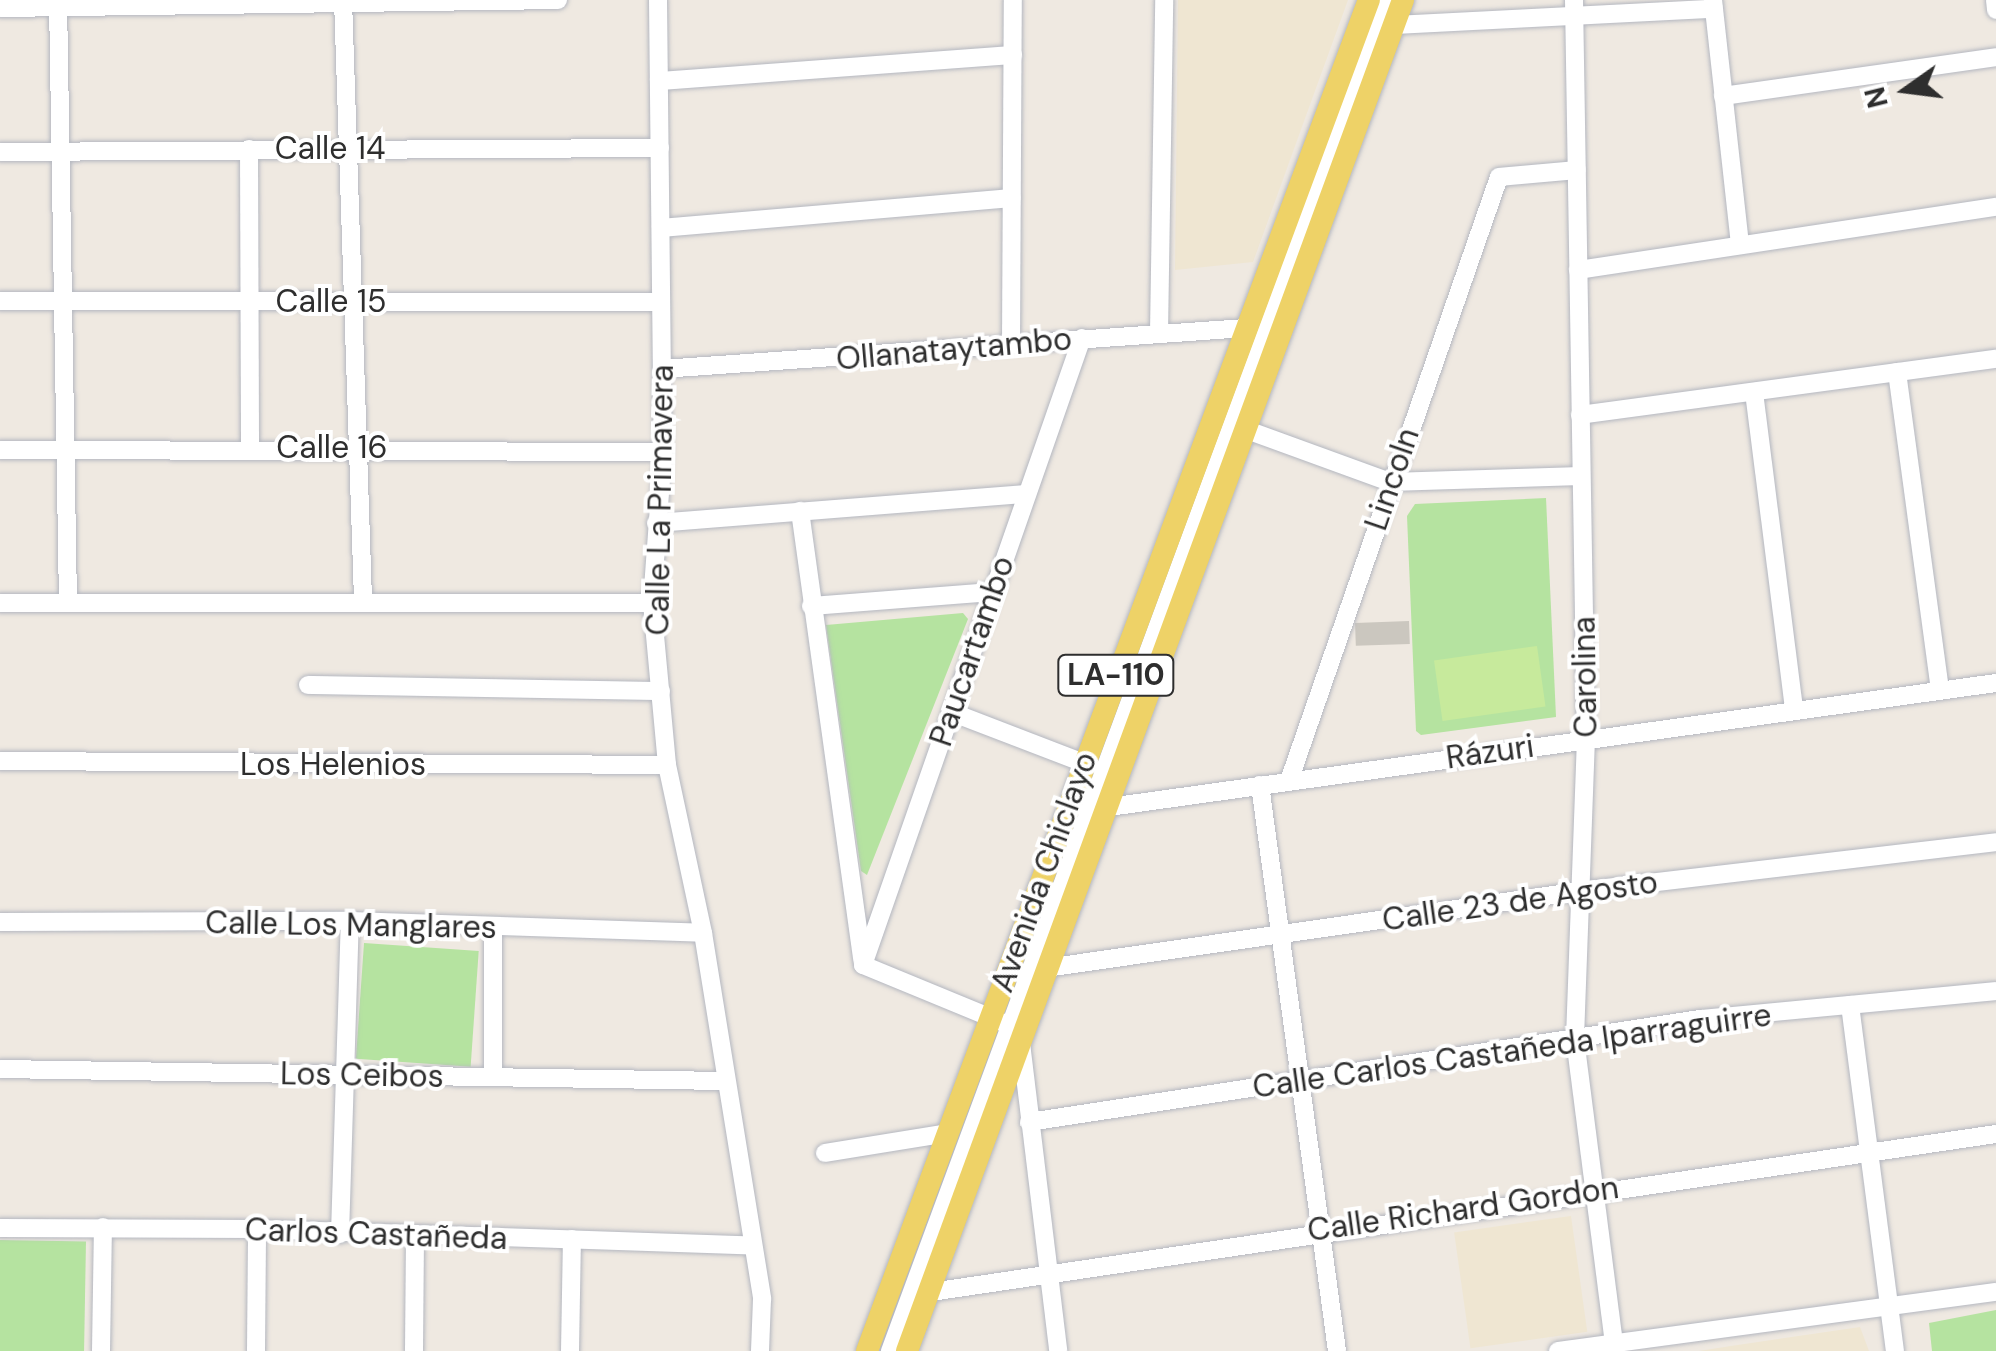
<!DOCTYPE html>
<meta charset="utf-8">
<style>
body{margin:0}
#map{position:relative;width:1996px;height:1351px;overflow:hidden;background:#efe9e1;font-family:"DM Sans",sans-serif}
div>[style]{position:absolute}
.education>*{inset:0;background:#efe6d2;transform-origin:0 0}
.green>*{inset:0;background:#b5e3a0;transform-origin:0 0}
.pitch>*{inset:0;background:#c7ea9c;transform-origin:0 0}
.building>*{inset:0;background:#cbc7bf;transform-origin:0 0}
.roads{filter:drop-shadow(0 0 2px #b4b7c0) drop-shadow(0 0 2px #b4b7c0)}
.minor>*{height:18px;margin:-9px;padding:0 9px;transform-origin:9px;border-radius:9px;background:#fff}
.major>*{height:22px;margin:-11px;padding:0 11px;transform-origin:11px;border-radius:11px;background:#eed267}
span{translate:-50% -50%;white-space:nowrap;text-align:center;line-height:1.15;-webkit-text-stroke:8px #fff;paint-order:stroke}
.shield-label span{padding:2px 8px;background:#fff;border:2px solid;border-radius:8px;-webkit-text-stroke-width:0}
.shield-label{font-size:30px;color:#2e2e2e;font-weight:700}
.street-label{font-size:32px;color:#2e2e2e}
.north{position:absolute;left:1856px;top:40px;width:100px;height:100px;-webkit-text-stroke:8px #fff;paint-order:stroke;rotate:256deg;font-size:28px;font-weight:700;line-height:40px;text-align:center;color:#2e2e2e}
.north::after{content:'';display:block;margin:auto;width:35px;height:45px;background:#2e2e2e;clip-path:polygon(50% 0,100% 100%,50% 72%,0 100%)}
</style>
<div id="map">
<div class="education">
<div style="clip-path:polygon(1178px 0,1348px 0,1253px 262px,1175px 270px)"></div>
<div style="left:1571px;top:1216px;width:117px;height:118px;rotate:82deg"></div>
<div style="clip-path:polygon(1860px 1327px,1869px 1351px,1699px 1351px,1731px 1346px)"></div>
</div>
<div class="green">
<div style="clip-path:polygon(1546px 498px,1556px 717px,1421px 735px,1416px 731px,1407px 516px,1415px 504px)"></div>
<div style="clip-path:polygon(963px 613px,968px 619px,867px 875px,861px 871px,826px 625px)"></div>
<div style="left:364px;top:943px;width:115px;height:116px;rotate:4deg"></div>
<div style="left:0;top:1240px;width:86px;height:111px;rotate:1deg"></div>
<div style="clip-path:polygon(1996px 1310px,1996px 1351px,1932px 1351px,1929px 1323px)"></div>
</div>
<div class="pitch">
<div style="left:1537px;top:646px;width:61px;height:104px;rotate:82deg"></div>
</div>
<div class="building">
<div style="left:1409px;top:621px;width:23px;height:54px;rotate:88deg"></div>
</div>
<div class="roads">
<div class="minor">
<div style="left:58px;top:0;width:603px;rotate:89.05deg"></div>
<div style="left:343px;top:0;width:601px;rotate:88.09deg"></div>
<div style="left:658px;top:0;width:452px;rotate:89.4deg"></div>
<div style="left:663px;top:452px;width:151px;rotate:94.2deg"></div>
<div style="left:652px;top:603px;width:163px;rotate:84.7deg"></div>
<div style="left:667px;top:765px;width:172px;rotate:77.9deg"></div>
<div style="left:703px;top:933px;width:371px;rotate:80.8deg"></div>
<div style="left:762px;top:1299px;width:52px;rotate:92.2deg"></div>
<div style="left:1574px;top:0;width:738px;rotate:89.07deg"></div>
<div style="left:1586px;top:738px;width:301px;rotate:92.1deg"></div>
<div style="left:1575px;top:1039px;width:315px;rotate:82.7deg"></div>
<div style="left:1713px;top:0;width:246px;rotate:83.7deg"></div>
<div style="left:1995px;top:0;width:10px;rotate:84deg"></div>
<div style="left:0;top:8px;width:558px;rotate:-0.82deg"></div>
<div style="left:1394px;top:25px;width:320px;rotate:-2.9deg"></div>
<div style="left:659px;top:81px;width:355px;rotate:-4.2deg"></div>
<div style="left:1723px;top:96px;width:276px;rotate:-8.1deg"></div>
<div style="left:249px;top:149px;width:298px;rotate:89.8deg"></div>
<div style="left:0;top:152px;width:660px;rotate:-0.35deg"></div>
<div style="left:661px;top:228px;width:352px;rotate:-4.9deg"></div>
<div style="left:1578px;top:270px;width:423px;rotate:-8.6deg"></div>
<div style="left:0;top:301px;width:661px;rotate:0.09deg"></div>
<div style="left:1159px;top:333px;width:333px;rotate:-89.1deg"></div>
<div style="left:1011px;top:343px;width:343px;rotate:-89.7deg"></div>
<div style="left:662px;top:369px;width:584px;rotate:-4.02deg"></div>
<div style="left:1897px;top:372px;width:321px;rotate:82.3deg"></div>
<div style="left:1754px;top:392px;width:321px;rotate:82.8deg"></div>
<div style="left:1580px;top:415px;width:420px;rotate:-7.7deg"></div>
<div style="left:1247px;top:430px;width:152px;rotate:20deg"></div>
<div style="left:1390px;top:482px;width:191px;rotate:-1.8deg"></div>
<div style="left:0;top:450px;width:663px;rotate:0.17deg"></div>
<div style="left:800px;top:511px;width:453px;rotate:82.1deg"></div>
<div style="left:656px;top:523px;width:372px;rotate:-4.5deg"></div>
<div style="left:0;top:603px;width:652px"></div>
<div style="left:811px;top:606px;width:182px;rotate:-4.4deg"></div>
<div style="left:308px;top:685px;width:353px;rotate:1deg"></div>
<div style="left:951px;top:712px;width:142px;rotate:21deg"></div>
<div style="left:0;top:761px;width:667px;rotate:0.34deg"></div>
<div style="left:1289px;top:781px;width:639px;rotate:-70.83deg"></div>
<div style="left:1499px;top:177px;width:78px;rotate:-5.1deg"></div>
<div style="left:1260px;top:785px;width:571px;rotate:82.25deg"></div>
<div style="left:1102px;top:808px;width:903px;rotate:-7.96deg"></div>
<div style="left:0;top:922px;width:350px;rotate:-0.2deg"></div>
<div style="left:350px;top:921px;width:353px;rotate:1.9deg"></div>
<div style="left:863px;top:965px;width:664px;rotate:-70.75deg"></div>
<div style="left:863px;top:965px;width:149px;rotate:22.4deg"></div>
<div style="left:1046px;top:968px;width:541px;rotate:-8.19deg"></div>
<div style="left:1581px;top:891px;width:418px;rotate:-6.7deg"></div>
<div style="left:1850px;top:1005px;width:349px;rotate:82.6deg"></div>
<div style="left:1021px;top:1043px;width:310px;rotate:83.1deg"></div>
<div style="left:0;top:1069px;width:724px;rotate:0.95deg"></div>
<div style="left:493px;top:1077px;width:150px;rotate:-90deg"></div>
<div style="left:1029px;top:1122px;width:679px;rotate:-8.73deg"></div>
<div style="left:1700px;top:1019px;width:297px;rotate:-5.4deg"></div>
<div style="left:825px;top:1153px;width:126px;rotate:-9.2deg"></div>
<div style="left:0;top:1228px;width:257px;rotate:0.2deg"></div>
<div style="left:257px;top:1229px;width:495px;rotate:1.9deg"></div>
<div style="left:340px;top:1234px;width:313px;rotate:-88.2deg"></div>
<div style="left:931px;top:1292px;width:1077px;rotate:-8.44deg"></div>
<div style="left:101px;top:1351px;width:124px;rotate:-89.1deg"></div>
<div style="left:256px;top:1351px;width:122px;rotate:-89.5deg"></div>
<div style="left:414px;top:1351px;width:113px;rotate:-89.5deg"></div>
<div style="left:570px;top:1351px;width:112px;rotate:-89deg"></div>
<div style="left:890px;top:1351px;width:1440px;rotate:-69.73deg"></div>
<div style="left:1558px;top:1351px;width:442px;rotate:-7.7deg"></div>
</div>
<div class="major">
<div style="left:867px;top:1351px;width:1441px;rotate:-69.62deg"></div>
<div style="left:907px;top:1351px;width:1439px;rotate:-69.84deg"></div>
</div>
</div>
<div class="shield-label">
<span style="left:1116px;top:675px">LA-110</span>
</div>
<div class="street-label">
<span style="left:330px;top:148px">Calle 14</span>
<span style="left:331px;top:301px">Calle 15</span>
<span style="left:954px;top:349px;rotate:-5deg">Ollanataytambo</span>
<span style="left:332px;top:447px">Calle 16</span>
<span style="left:1392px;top:479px;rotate:-71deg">Lincoln</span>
<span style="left:660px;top:500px;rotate:-89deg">Calle La Primavera</span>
<span style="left:972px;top:651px;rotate:-71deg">Paucartambo</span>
<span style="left:1585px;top:677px;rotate:-91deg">Carolina</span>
<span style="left:1490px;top:752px;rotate:-8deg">Rázuri</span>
<span style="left:333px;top:764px">Los Helenios</span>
<span style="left:1044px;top:872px;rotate:-70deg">Avenida Chiclayo</span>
<span style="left:1520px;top:901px;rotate:-8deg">Calle 23 de Agosto</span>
<span style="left:351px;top:925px;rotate:1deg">Calle Los Manglares</span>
<span style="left:1512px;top:1051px;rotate:-8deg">Calle Carlos Castañeda Iparraguirre</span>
<span style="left:362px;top:1075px;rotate:1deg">Los Ceibos</span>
<span style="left:1463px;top:1209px;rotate:-8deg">Calle Richard Gordon</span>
<span style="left:376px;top:1234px;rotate:2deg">Carlos Castañeda</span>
</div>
<div class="north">N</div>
</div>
